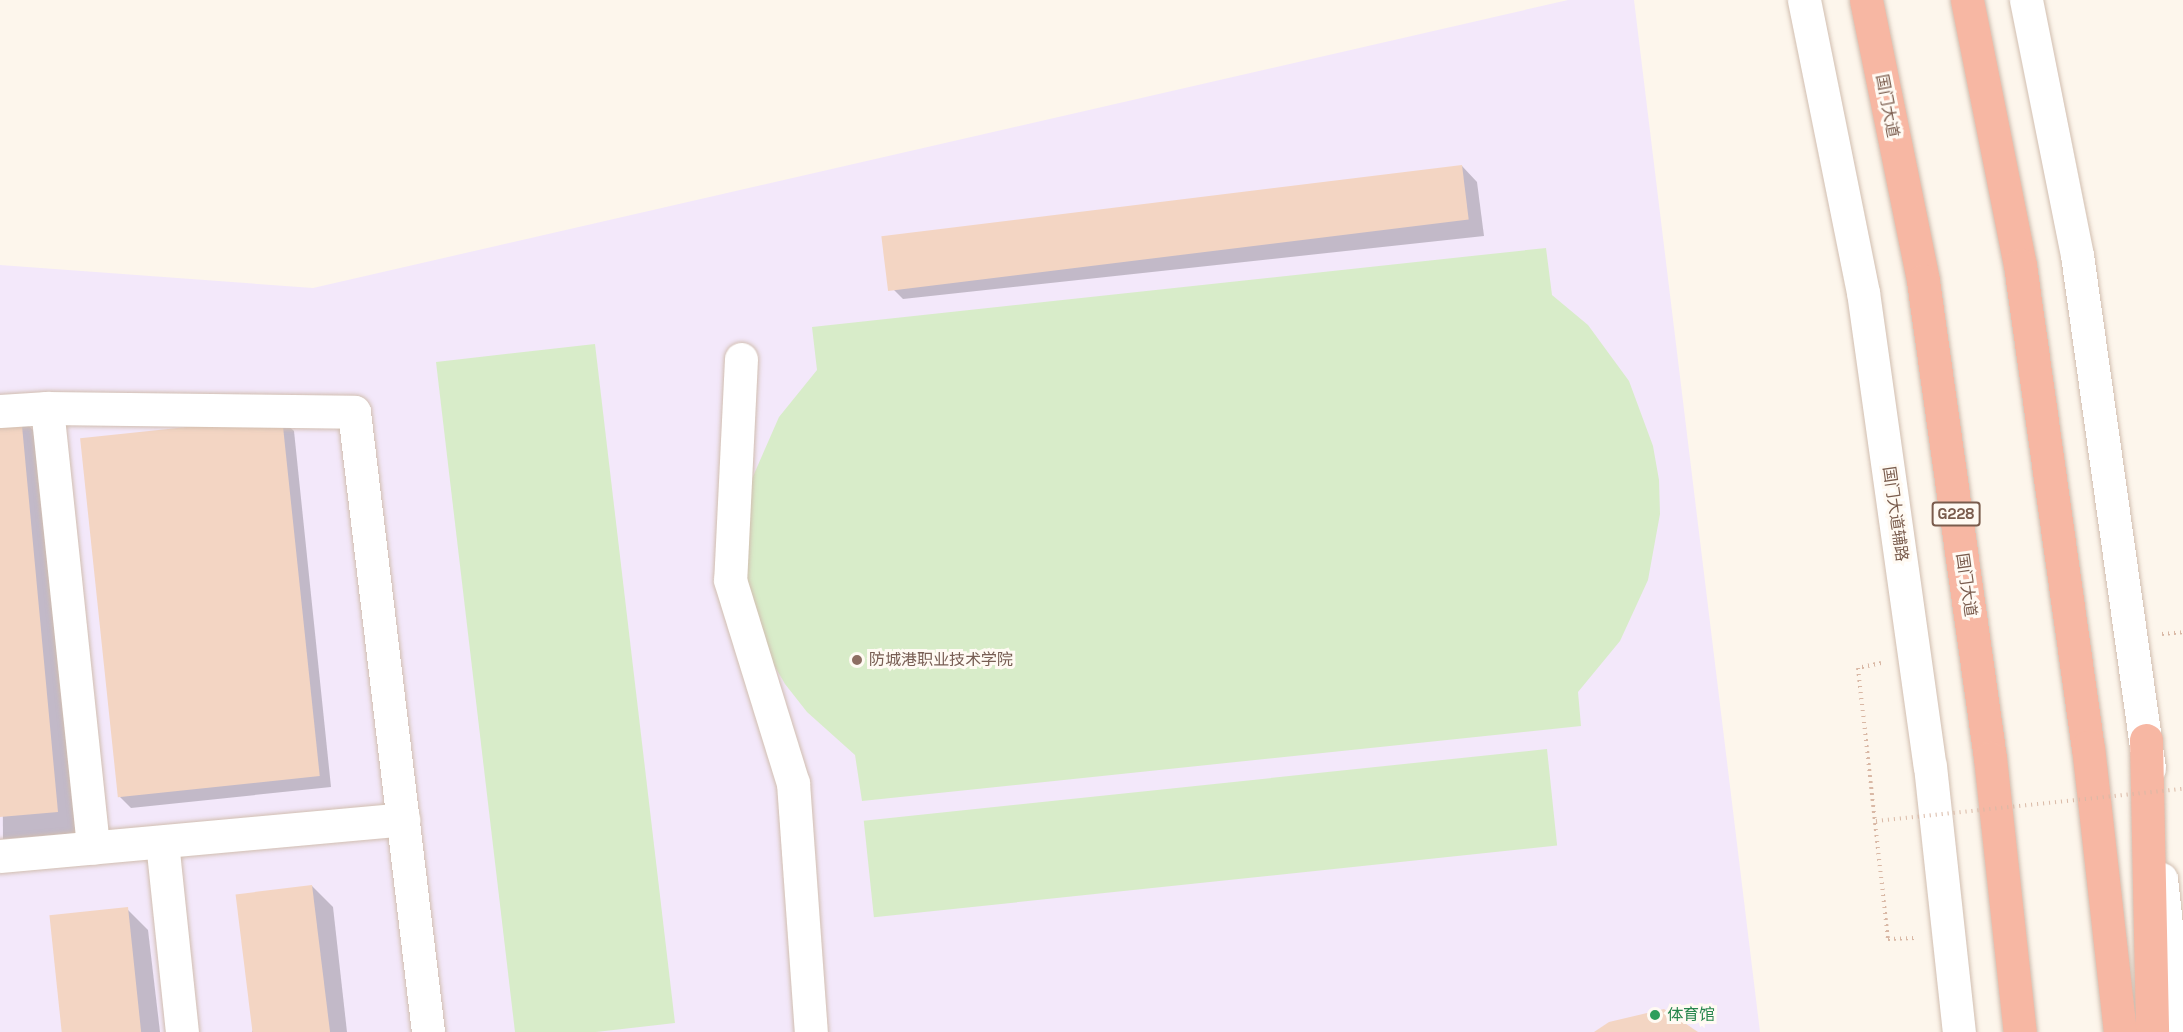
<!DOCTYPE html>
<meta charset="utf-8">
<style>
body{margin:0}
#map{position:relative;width:2183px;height:1032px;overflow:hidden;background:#fdf6ec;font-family:"Space Grotesk","Noto Sans SC",sans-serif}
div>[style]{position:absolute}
.education>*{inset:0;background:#f3e8fa}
.green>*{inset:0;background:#d8ecc9;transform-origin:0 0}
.shadow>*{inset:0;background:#0003}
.building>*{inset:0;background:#f3d5c3;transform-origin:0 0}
.path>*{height:4px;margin-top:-2px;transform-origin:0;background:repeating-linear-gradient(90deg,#d9b8a5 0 1.5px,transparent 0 6px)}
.roads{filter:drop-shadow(0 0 2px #d1beb0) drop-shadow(0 0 2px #d1beb0)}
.minor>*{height:33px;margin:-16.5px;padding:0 16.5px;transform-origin:16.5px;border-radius:16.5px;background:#fff}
.highway>*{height:33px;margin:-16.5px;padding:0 16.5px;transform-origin:16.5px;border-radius:16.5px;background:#f7b7a3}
.path-bridge>*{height:4px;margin-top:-2px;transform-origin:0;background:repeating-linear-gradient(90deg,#d9b8a5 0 1.5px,transparent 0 6px)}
.dots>*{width:16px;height:16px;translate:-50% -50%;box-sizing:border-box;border:3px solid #fffaf3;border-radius:50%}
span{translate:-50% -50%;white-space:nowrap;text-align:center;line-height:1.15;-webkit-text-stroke:6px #fffaf3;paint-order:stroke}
.shield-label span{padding:2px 4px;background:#fffaf3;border:2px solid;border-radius:4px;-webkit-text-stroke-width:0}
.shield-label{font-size:15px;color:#7a5c4d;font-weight:700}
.street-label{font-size:16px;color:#7a5c4d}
.education-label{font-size:16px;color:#785e54}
.left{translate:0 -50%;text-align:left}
.leisure-label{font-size:16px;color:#27864d}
</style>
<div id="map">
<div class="education">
<div style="clip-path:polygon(1568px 0,1634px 0,1760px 1032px,0 1032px,0 265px,313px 288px)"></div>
</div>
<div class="green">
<div style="clip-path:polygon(1546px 248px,1552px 295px,1588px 325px,1629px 381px,1653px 446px,1659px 480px,1660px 514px,1648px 580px,1620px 641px,1578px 692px,1581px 726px,862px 801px,855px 755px,807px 712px,785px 684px,767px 653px,745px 584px,751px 481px,779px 417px,817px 370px,812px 327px)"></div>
<div style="clip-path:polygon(595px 344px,675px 1023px,596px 1032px,515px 1032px,436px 362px)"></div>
<div style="left:1547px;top:749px;width:97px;height:687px;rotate:84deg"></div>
</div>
<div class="shadow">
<div style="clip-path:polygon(1462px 166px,1477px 182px,1484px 236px,903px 299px,888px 284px)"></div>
<div style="clip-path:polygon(20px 417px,41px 438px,78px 833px,3px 839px,0 418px)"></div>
<div style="clip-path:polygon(281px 419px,294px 431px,331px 787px,131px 808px,118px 795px)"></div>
<div style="clip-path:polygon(312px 886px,333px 907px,347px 1032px,252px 1032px)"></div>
<div style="clip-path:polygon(127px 909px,148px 930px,160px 1032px,65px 1032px)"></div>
</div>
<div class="building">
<div style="left:1462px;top:165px;width:55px;height:585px;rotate:83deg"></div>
<div style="clip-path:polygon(21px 415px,58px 812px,0 817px,0 417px)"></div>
<div style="left:282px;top:417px;width:361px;height:203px;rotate:84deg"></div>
<div style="left:312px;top:885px;width:148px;height:77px;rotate:83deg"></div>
<div style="left:128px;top:907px;width:126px;height:79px;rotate:84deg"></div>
<div style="clip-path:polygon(1664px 1009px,1698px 1032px,1594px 1032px,1609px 1022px)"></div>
</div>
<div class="path">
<div style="left:2162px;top:634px;width:21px;rotate:-5deg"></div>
<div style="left:1881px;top:663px;width:24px;rotate:168deg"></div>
<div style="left:1858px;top:668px;width:273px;rotate:83.7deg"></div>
<div style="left:1888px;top:939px;width:27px;rotate:-2deg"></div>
</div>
<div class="roads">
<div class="minor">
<div style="left:1804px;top:0;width:298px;rotate:78.6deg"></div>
<div style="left:1863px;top:292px;width:479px;rotate:82deg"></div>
<div style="left:1930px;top:766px;width:268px;rotate:83.8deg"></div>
<div style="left:2026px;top:0;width:260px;rotate:78.7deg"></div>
<div style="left:2077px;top:255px;width:518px;rotate:82.01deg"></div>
<div style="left:741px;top:359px;width:221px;rotate:92.8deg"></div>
<div style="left:730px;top:580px;width:213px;rotate:72.8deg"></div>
<div style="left:793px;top:783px;width:250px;rotate:85.9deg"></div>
<div style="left:47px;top:408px;width:442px;rotate:84deg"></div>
<div style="left:0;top:411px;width:47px;rotate:-3.7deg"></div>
<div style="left:47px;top:408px;width:307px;rotate:0.7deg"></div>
<div style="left:354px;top:412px;width:624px;rotate:83.19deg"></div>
<div style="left:162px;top:842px;width:191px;rotate:84deg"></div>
<div style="left:0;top:856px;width:405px;rotate:-5.2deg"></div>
<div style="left:2161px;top:879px;width:154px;rotate:83.7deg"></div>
</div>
<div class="highway">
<div style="left:1866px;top:0;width:287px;rotate:78.5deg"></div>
<div style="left:1923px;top:281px;width:482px;rotate:82deg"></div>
<div style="left:1990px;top:758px;width:276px;rotate:83.8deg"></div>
<div style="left:1967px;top:0;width:270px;rotate:78.7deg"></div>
<div style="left:2020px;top:265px;width:487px;rotate:82deg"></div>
<div style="left:2088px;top:747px;width:287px;rotate:83.6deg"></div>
<div style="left:2146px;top:740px;width:292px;rotate:88.8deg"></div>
</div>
</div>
<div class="path-bridge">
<div style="left:1876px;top:821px;width:309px;rotate:-6deg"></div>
</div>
<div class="dots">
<div style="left:857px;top:660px;background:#8d6e63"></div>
<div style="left:1655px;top:1015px;background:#2e9e5b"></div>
</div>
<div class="shield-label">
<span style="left:1956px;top:514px">G228</span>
</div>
<div class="street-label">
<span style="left:1887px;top:106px;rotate:79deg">国门大道</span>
<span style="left:1895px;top:514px;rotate:82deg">国门大道辅路</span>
<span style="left:1966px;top:585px;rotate:82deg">国门大道</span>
</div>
<div class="education-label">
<span class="left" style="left:869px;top:660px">防城港职业技术学院</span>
</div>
<div class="leisure-label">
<span class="left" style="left:1667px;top:1015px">体育馆</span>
</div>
</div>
